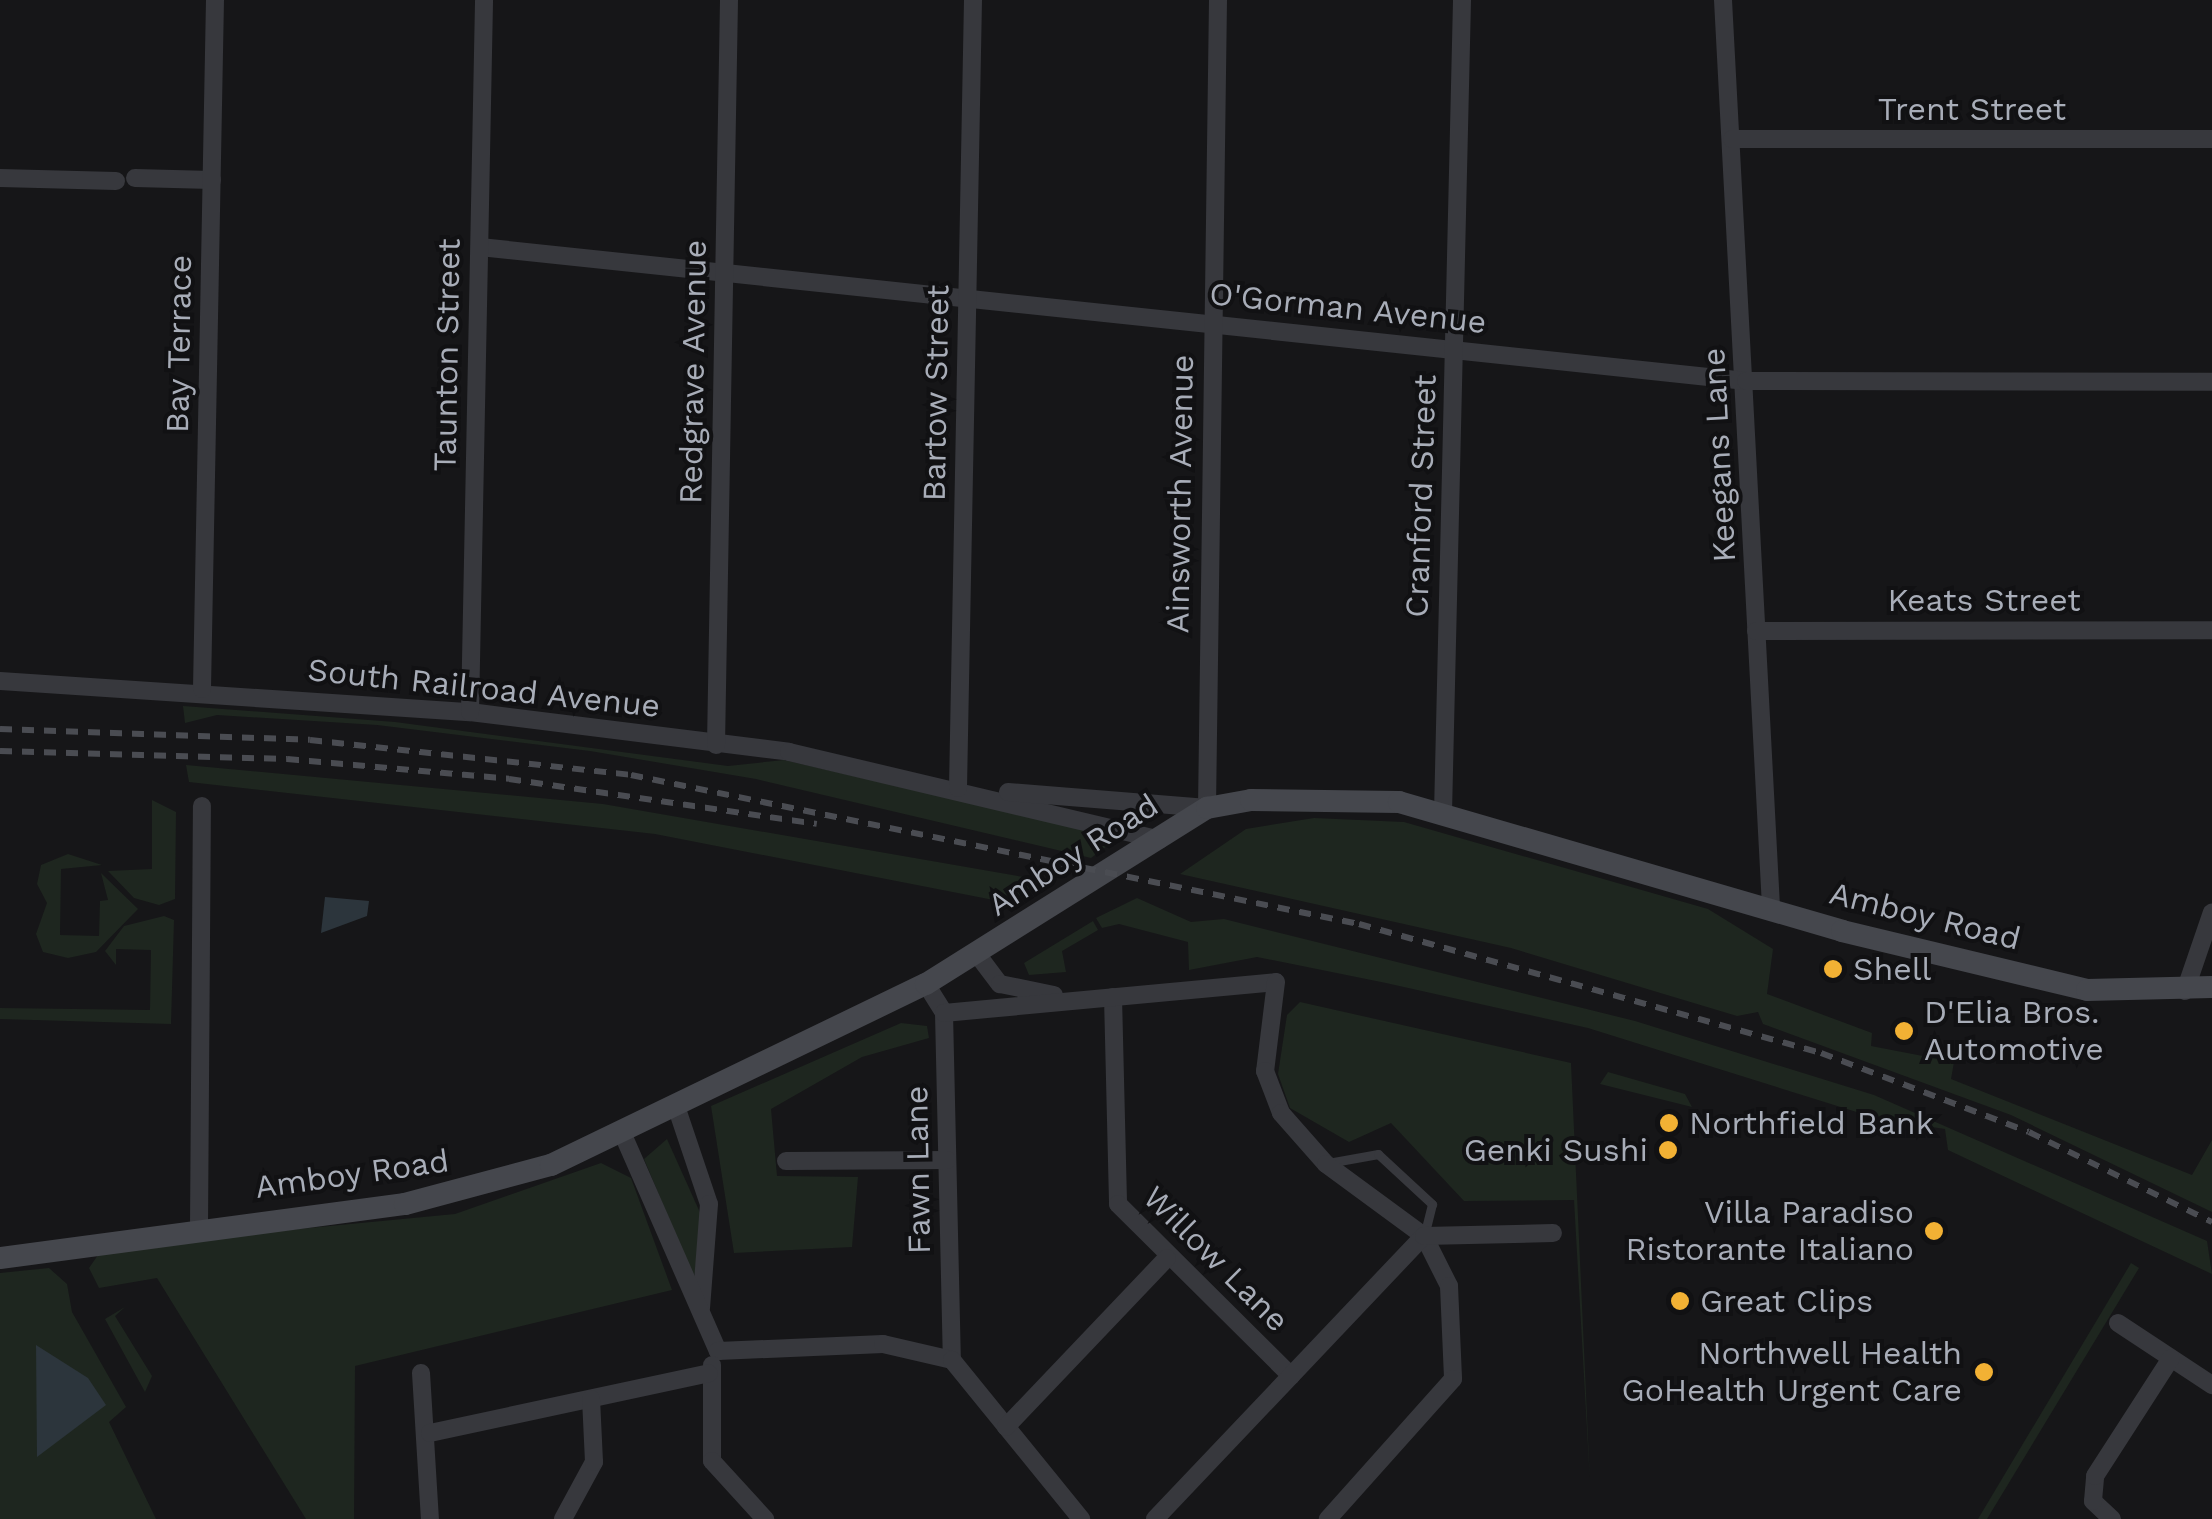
<!DOCTYPE html>
<style>
body{margin:0}
#map{position:relative;width:2212px;height:1519px;overflow:hidden;background:#161618;font-family:"Work Sans",sans-serif}
div>[style]{position:absolute}
.green>*{inset:0;background:#1e261f}
.water>*{inset:0;background:#2c353c}
.lane>*{height:9px;margin:-4.5px;padding:0 4.5px;transform-origin:4.5px;border-radius:4.5px;background:#37383d}
.street>*{height:18px;margin:-9px;padding:0 9px;transform-origin:9px;border-radius:9px;background:#37383d}
.secondary>*{height:22px;margin:-11px;padding:0 11px;transform-origin:11px;border-radius:11px;background:#45474d}
.rail>*{height:6px;margin-top:-3px;transform-origin:0;background:repeating-linear-gradient(90deg,#4a4c52 0 12px,transparent 0 22px)}
.dots>*{width:28px;height:28px;translate:-50% -50%;box-sizing:border-box;border:5px solid #111113;border-radius:50%}
span{translate:-50% -50%;white-space:nowrap;text-align:center;line-height:1.15;-webkit-text-stroke:8px #111113;paint-order:stroke}
.street-label{font-size:32px;color:#a8adb8}
.poi-label{font-size:32px;color:#a8adb8}
.left{translate:0 -50%;text-align:left}
.right{translate:-100% -50%;text-align:right}
</style>
<div id="map">
<div class="green">
<div style="clip-path:polygon(183px 706px,395px 722px,728px 766px,784px 760px,1105px 834px,1107px 846px,1091px 858px,756px 779px,590px 751px,377px 725px,217px 715px,185px 723px)"></div>
<div style="clip-path:polygon(186px 765px,603px 804px,1041px 880px,1009px 903px,655px 834px,189px 782px)"></div>
<div style="clip-path:polygon(152px 800px,176px 812px,175px 899px,159px 905px,134px 898px,108px 871px,152px 869px)"></div>
<div style="clip-path:polygon(1314px 818px,1404px 822px,1708px 909px,1773px 949px,1767px 994px,1872px 1033px,1871px 1046px,1954px 1062px,1951px 1079px,2192px 1175px,2212px 1140px,2212px 1212px,2011px 1115px,1763px 1024px,1758px 1012px,1737px 1016px,1511px 948px,1180px 874px,1246px 829px)"></div>
<div style="clip-path:polygon(68px 854px,102px 865px,61px 869px,60px 935px,99px 936px,100px 901px,108px 900px,101px 873px,138px 909px,96px 952px,68px 958px,43px 952px,36px 934px,47px 903px,37px 884px,41px 865px)"></div>
<div style="clip-path:polygon(1137px 898px,1191px 922px,1224px 919px,1635px 1021px,1874px 1095px,2207px 1241px,2212px 1274px,1948px 1150px,1945px 1129px,1879px 1119px,1588px 1028px,1386px 983px,1257px 957px,1189px 970px,1188px 942px,1119px 924px,1102px 928px,1096px 918px)"></div>
<div style="clip-path:polygon(164px 916px,174px 920px,171px 1024px,0 1019px,0 1008px,150px 1010px,151px 950px,116px 949px,116px 965px,105px 951px,124px 926px)"></div>
<div style="clip-path:polygon(1093px 921px,1098px 930px,1062px 951px,1066px 972px,1029px 975px,1024px 963px)"></div>
<div style="clip-path:polygon(1300px 1002px,1571px 1063px,1590px 1482px,1574px 1200px,1464px 1201px,1391px 1123px,1349px 1142px,1290px 1108px,1278px 1074px,1287px 1015px)"></div>
<div style="clip-path:polygon(901px 1023px,927px 1026px,929px 1038px,862px 1057px,771px 1109px,777px 1176px,858px 1177px,852px 1247px,734px 1253px,711px 1106px)"></div>
<div style="clip-path:polygon(1608px 1072px,1685px 1094px,1692px 1107px,1600px 1084px)"></div>
<div style="clip-path:polygon(667px 1139px,702px 1217px,694px 1279px,644px 1159px)"></div>
<div style="clip-path:polygon(601px 1163px,631px 1178px,672px 1290px,355px 1366px,354px 1519px,306px 1519px,157px 1278px,99px 1288px,89px 1268px,98px 1255px,174px 1241px,455px 1214px)"></div>
<div style="clip-path:polygon(2131px 1263px,2139px 1268px,1987px 1519px,1978px 1519px)"></div>
<div style="clip-path:polygon(49px 1268px,67px 1284px,72px 1312px,126px 1407px,109px 1422px,156px 1519px,0 1519px,0 1273px)"></div>
<div style="clip-path:polygon(125px 1307px,115px 1316px,152px 1376px,145px 1392px,105px 1319px)"></div>
</div>
<div class="water">
<div style="clip-path:polygon(325px 897px,369px 901px,367px 916px,321px 933px)"></div>
<div style="clip-path:polygon(36px 1345px,88px 1378px,106px 1405px,37px 1457px)"></div>
</div>
<div class="lane">
<div style="left:1328px;top:1163px;width:51px;rotate:-10.2deg"></div>
<div style="left:1378px;top:1154px;width:74px;rotate:42.8deg"></div>
<div style="left:1432px;top:1204px;width:32px;rotate:104deg"></div>
</div>
<div class="street">
<div style="left:1723px;top:0;width:908px;rotate:86.97deg"></div>
<div style="left:1732px;top:139px;width:480px"></div>
<div style="left:0;top:178px;width:116px;rotate:1.5deg"></div>
<div style="left:135px;top:178px;width:77px;rotate:1.5deg"></div>
<div style="left:480px;top:247px;width:1273px;rotate:6.04deg"></div>
<div style="left:1746px;top:381px;width:466px;rotate:0.1deg"></div>
<div style="left:1756px;top:631px;width:456px;rotate:-0.1deg"></div>
<div style="left:0;top:681px;width:471px;rotate:3.8deg"></div>
<div style="left:470px;top:712px;width:321px;rotate:7.1deg"></div>
<div style="left:789px;top:752px;width:381px;rotate:13.3deg"></div>
<div style="left:202px;top:689px;width:689px;rotate:-88.92deg"></div>
<div style="left:470px;top:712px;width:712px;rotate:-88.87deg"></div>
<div style="left:716px;top:745px;width:745px;rotate:-89deg"></div>
<div style="left:958px;top:788px;width:788px;rotate:-88.91deg"></div>
<div style="left:1008px;top:792px;width:200px;rotate:4.6deg"></div>
<div style="left:1207px;top:808px;width:808px;rotate:-89.22deg"></div>
<div style="left:1443px;top:813px;width:813px;rotate:-88.66deg"></div>
<div style="left:977px;top:954px;width:38px;rotate:53deg"></div>
<div style="left:1000px;top:984px;width:55px;rotate:11.5deg"></div>
<div style="left:926px;top:984px;width:34px;rotate:58deg"></div>
<div style="left:944px;top:1013px;width:347px;rotate:88.7deg"></div>
<div style="left:2185px;top:991px;width:83px;rotate:-71.1deg"></div>
<div style="left:1113px;top:997px;width:207px;rotate:88.6deg"></div>
<div style="left:1118px;top:1204px;width:244px;rotate:44.8deg"></div>
<div style="left:944px;top:1013px;width:333px;rotate:-5.3deg"></div>
<div style="left:1276px;top:982px;width:90px;rotate:97deg"></div>
<div style="left:1265px;top:1071px;width:45px;rotate:69.1deg"></div>
<div style="left:1281px;top:1113px;width:68px;rotate:48.6deg"></div>
<div style="left:1326px;top:1164px;width:122px;rotate:36.3deg"></div>
<div style="left:1424px;top:1236px;width:56px;rotate:63.4deg"></div>
<div style="left:1449px;top:1286px;width:93px;rotate:87.5deg"></div>
<div style="left:1453px;top:1379px;width:188px;rotate:131.8deg"></div>
<div style="left:677px;top:1109px;width:100px;rotate:71.4deg"></div>
<div style="left:709px;top:1204px;width:104px;rotate:94.4deg"></div>
<div style="left:624px;top:1137px;width:234px;rotate:66.3deg"></div>
<div style="left:718px;top:1351px;width:165px;rotate:-2.4deg"></div>
<div style="left:883px;top:1344px;width:71px;rotate:13.1deg"></div>
<div style="left:952px;top:1360px;width:205px;rotate:50.9deg"></div>
<div style="left:786px;top:1161px;width:161px;rotate:-0.4deg"></div>
<div style="left:199px;top:1226px;width:420px;rotate:-89.6deg"></div>
<div style="left:2118px;top:1323px;width:113px;rotate:33.4deg"></div>
<div style="left:712px;top:1365px;width:96px;rotate:90deg"></div>
<div style="left:712px;top:1461px;width:79px;rotate:47.6deg"></div>
<div style="left:421px;top:1373px;width:146px;rotate:86.5deg"></div>
<div style="left:1006px;top:1427px;width:233px;rotate:-46.4deg"></div>
<div style="left:430px;top:1433px;width:285px;rotate:-12.1deg"></div>
<div style="left:563px;top:1519px;width:65px;rotate:-61.5deg"></div>
<div style="left:594px;top:1462px;width:63px;rotate:-92.7deg"></div>
<div style="left:1155px;top:1519px;width:390px;rotate:-46.5deg"></div>
<div style="left:1424px;top:1236px;width:129px;rotate:-1.3deg"></div>
<div style="left:2112px;top:1519px;width:26px;rotate:-137deg"></div>
<div style="left:2093px;top:1501px;width:25px;rotate:-85deg"></div>
<div style="left:2095px;top:1476px;width:140px;rotate:-57.2deg"></div>
</div>
<div class="secondary">
<div style="left:0;top:1258px;width:409px;rotate:-7.6deg"></div>
<div style="left:405px;top:1204px;width:151px;rotate:-15deg"></div>
<div style="left:551px;top:1165px;width:416px;rotate:-25.8deg"></div>
<div style="left:926px;top:984px;width:332px;rotate:-32.1deg"></div>
<div style="left:1207px;top:808px;width:45px;rotate:-10.3deg"></div>
<div style="left:1251px;top:800px;width:148px;rotate:0.8deg"></div>
<div style="left:1399px;top:802px;width:461px;rotate:16.2deg"></div>
<div style="left:1842px;top:931px;width:252px;rotate:13.5deg"></div>
<div style="left:2087px;top:990px;width:125px;rotate:-1.4deg"></div>
</div>
<div class="rail">
<div style="left:0;top:729px;width:310px;rotate:2deg"></div>
<div style="left:310px;top:740px;width:323px;rotate:6.2deg"></div>
<div style="left:631px;top:775px;width:743px;rotate:11.57deg"></div>
<div style="left:1359px;top:924px;width:480px;rotate:15.6deg"></div>
<div style="left:1821px;top:1053px;width:222px;rotate:20.8deg"></div>
<div style="left:2029px;top:1132px;width:204px;rotate:26.2deg"></div>
<div style="left:0;top:751px;width:287px;rotate:1.6deg"></div>
<div style="left:287px;top:759px;width:223px;rotate:5.1deg"></div>
<div style="left:509px;top:779px;width:311px;rotate:8.3deg"></div>
</div>
<div class="dots">
<div style="left:1833px;top:969px;background:#f2b134"></div>
<div style="left:1904px;top:1031px;background:#f2b134"></div>
<div style="left:1669px;top:1123px;background:#f2b134"></div>
<div style="left:1668px;top:1150px;background:#f2b134"></div>
<div style="left:1934px;top:1231px;background:#f2b134"></div>
<div style="left:1680px;top:1301px;background:#f2b134"></div>
<div style="left:1984px;top:1372px;background:#f2b134"></div>
</div>
<div class="street-label">
<span style="left:1972px;top:109px">Trent Street</span>
<span style="left:1348px;top:308px;rotate:6deg">O'Gorman Avenue</span>
<span style="left:179px;top:344px;rotate:-89deg">Bay Terrace</span>
<span style="left:447px;top:355px;rotate:-89deg">Taunton Street</span>
<span style="left:693px;top:372px;rotate:-89deg">Redgrave Avenue</span>
<span style="left:936px;top:393px;rotate:-89deg">Bartow Street</span>
<span style="left:1719px;top:455px;rotate:-93deg">Keegans Lane</span>
<span style="left:1180px;top:494px;rotate:-89deg">Ainsworth Avenue</span>
<span style="left:1421px;top:496px;rotate:-88deg">Cranford Street</span>
<span style="left:1984px;top:600px">Keats Street</span>
<span style="left:484px;top:688px;rotate:6deg">South Railroad Avenue</span>
<span style="left:1073px;top:855px;rotate:-33deg">Amboy Road</span>
<span style="left:1925px;top:916px;rotate:14deg">Amboy Road</span>
<span style="left:918px;top:1170px;rotate:-91deg">Fawn Lane</span>
<span style="left:352px;top:1174px;rotate:-8deg">Amboy Road</span>
<span style="left:1216px;top:1259px;rotate:45deg">Willow Lane</span>
</div>
<div class="poi-label">
<span class="left" style="left:1853px;top:969px">Shell</span>
<span class="left" style="left:1924px;top:1031px">D'Elia Bros.<br>Automotive</span>
<span class="left" style="left:1689px;top:1123px">Northfield Bank</span>
<span class="right" style="left:1648px;top:1150px">Genki Sushi</span>
<span class="right" style="left:1914px;top:1231px">Villa Paradiso<br>Ristorante Italiano</span>
<span class="left" style="left:1700px;top:1301px">Great Clips</span>
<span class="right" style="left:1962px;top:1372px">Northwell Health<br>GoHealth Urgent Care</span>
</div>
</div>
